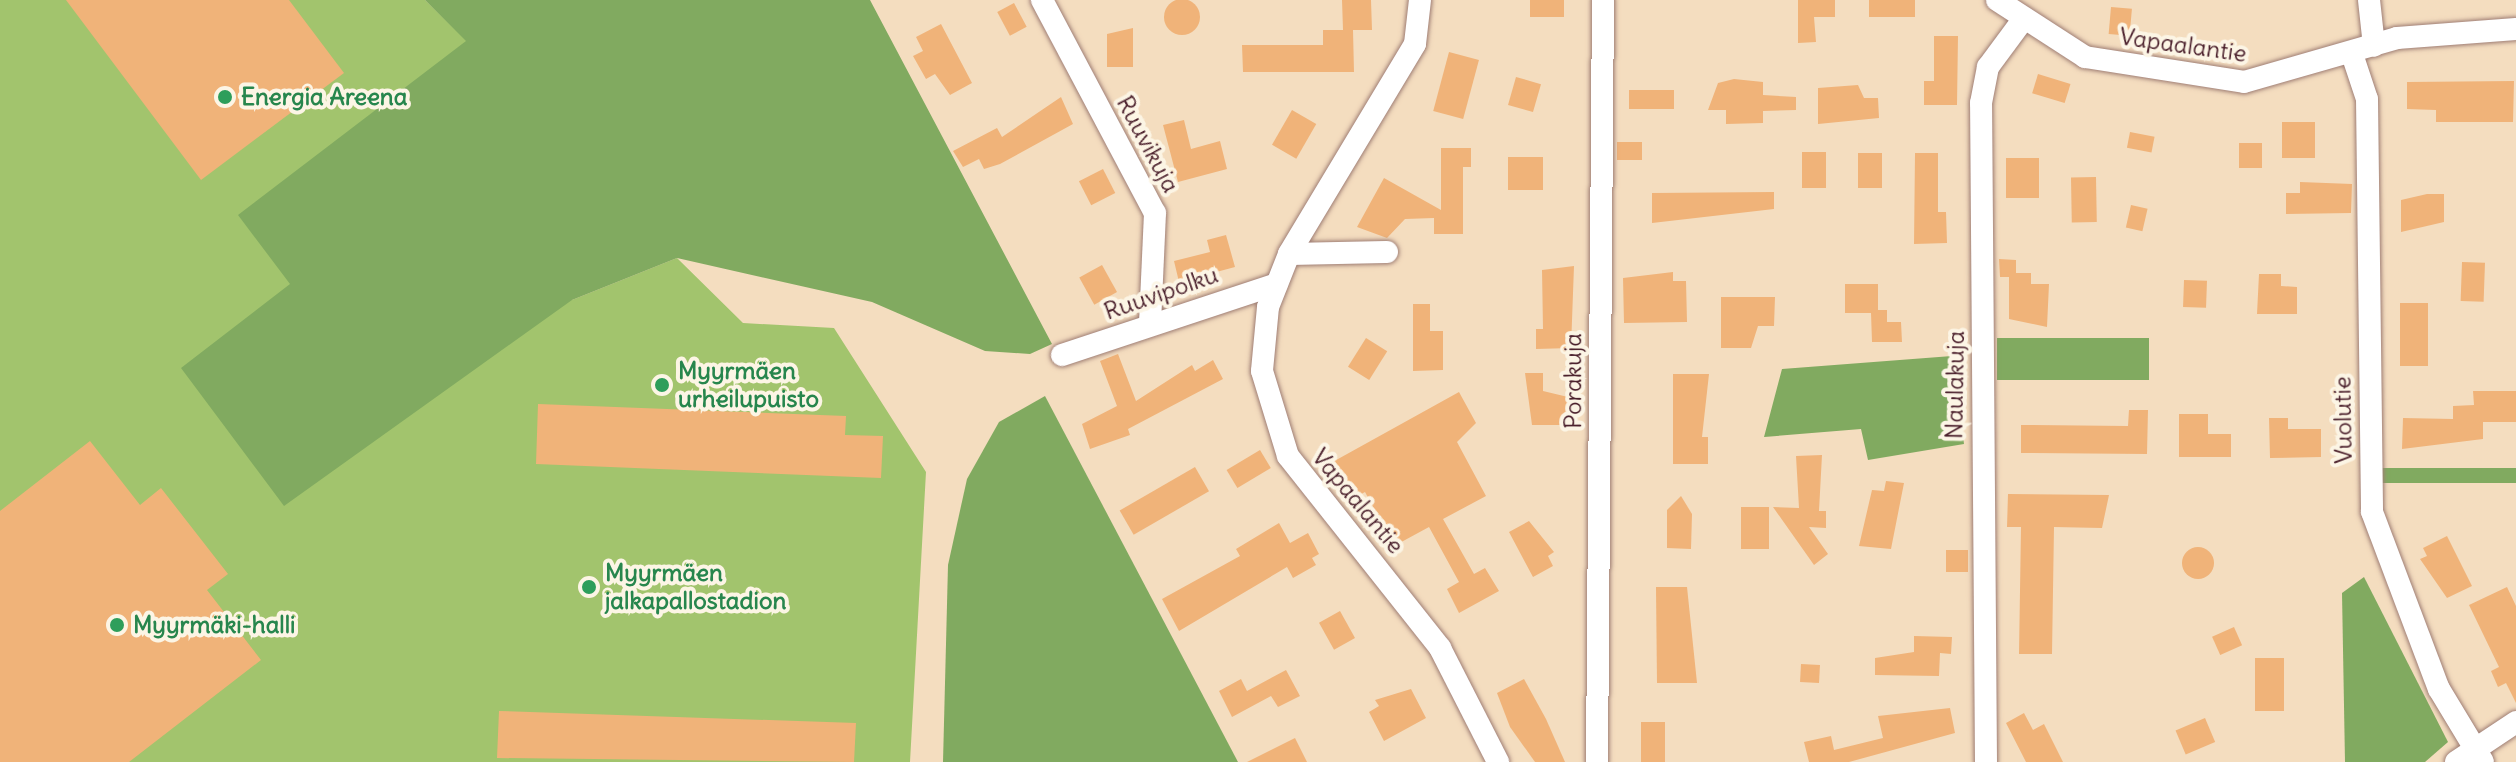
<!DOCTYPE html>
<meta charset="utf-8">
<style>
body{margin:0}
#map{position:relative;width:2516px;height:762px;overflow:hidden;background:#f4ddbf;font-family:Delius,sans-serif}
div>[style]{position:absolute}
.green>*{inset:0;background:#a2c46d}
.forest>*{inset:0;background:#81aa60;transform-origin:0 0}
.building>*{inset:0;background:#f0b379;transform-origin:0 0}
.round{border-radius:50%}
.roads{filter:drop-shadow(0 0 2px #9f7e75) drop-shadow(0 0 2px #9f7e75)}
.minor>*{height:22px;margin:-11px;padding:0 11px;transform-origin:11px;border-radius:11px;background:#fff}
.dots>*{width:22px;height:22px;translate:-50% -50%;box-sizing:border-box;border:4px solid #fcf5e5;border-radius:50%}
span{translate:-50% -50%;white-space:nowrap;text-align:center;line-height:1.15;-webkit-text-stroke:8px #fcf5e5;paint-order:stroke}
.street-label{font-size:24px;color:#4a1f2b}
.leisure-label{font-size:24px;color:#27864d;font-weight:700}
.left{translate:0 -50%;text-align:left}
</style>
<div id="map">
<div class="green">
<div style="clip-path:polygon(0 0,425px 0,467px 41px,454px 54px,572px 300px,677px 258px,743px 323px,834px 328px,926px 472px,910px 762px,0 762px)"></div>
</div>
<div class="forest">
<div style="clip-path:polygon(425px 0,870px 0,1052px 344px,1030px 354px,985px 351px,872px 302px,677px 258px,572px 300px,284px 506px,181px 368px,290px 284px,238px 215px,466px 41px)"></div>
<div style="left:2149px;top:338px;width:42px;height:152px;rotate:90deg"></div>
<div style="clip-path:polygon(1952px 356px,1964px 444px,1868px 460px,1861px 429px,1764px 437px,1782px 369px)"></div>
<div style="clip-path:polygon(1045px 396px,1238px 762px,943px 762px,948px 565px,967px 479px,999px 422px)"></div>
<div style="left:2516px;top:468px;width:15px;height:138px;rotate:90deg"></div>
<div style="clip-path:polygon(2364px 577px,2448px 742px,2425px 762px,2345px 762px,2342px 593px)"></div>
</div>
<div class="building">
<div class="round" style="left:1164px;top:-1px;width:36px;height:36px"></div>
<div style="clip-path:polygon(66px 0,289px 0,344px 73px,201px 180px)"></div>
<div style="clip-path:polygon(1342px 0,1371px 0,1372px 30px,1353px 30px,1354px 72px,1243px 72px,1242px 45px,1323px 45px,1323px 30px,1343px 30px)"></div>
<div style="left:1530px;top:0;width:34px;height:17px"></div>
<div style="clip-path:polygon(1798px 0,1835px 0,1835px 17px,1814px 17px,1816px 42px,1798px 43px)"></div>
<div style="left:1869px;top:0;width:46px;height:17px"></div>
<div style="left:1014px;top:3px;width:27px;height:19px;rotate:62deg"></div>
<div style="left:2111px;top:7px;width:21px;height:27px;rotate:5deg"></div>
<div style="clip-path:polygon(941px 24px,972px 83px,950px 95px,935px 74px,926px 79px,913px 56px,923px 51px,916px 37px)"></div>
<div style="clip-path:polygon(1133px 28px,1133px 67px,1107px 67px,1107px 34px)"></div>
<div style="clip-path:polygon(1934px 36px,1958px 36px,1957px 105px,1924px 105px,1924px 81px,1934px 81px)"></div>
<div style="left:1449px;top:52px;width:31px;height:61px;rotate:15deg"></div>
<div style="left:2038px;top:74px;width:34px;height:20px;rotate:17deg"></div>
<div style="left:1516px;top:77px;width:26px;height:29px;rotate:16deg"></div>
<div style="clip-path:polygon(1734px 79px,1763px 82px,1763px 95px,1796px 97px,1796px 110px,1763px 111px,1763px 123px,1726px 124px,1726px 110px,1708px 110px,1718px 83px)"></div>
<div style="clip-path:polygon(2514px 81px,2513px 122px,2436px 122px,2436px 110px,2407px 109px,2407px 82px)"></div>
<div style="clip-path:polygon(1858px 85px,1864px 98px,1878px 98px,1879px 118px,1818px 124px,1818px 88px)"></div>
<div style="left:1674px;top:90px;width:19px;height:45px;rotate:90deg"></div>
<div style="clip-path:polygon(1061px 97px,1073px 124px,1000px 164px,984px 169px,979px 159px,963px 167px,953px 151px,997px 128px,1002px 137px)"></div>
<div style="left:1292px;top:110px;width:28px;height:40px;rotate:30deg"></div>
<div style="clip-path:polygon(1184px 120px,1191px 149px,1220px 141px,1227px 169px,1178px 182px,1163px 125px)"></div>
<div style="left:2282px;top:122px;width:33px;height:36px"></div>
<div style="left:2130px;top:132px;width:25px;height:16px;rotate:11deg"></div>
<div style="left:1617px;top:142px;width:25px;height:18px"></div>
<div style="left:2239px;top:143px;width:23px;height:25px"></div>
<div style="clip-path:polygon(1441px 148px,1471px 148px,1471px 167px,1463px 167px,1463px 234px,1434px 234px,1434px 218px,1405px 219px,1387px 238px,1357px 227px,1384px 178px,1441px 210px)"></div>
<div style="left:1826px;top:152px;width:36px;height:24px;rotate:90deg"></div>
<div style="left:1858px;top:153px;width:24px;height:35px"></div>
<div style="clip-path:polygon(1915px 153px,1938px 153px,1938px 212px,1946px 212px,1947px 243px,1914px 244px)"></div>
<div style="left:1508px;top:157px;width:35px;height:33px"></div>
<div style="left:2039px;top:158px;width:40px;height:33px;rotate:90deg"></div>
<div style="left:1103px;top:169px;width:27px;height:27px;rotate:63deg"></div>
<div style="left:2096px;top:177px;width:45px;height:25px;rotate:89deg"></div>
<div style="clip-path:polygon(2300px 182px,2352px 184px,2351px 213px,2286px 214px,2286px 193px,2300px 193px)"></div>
<div style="clip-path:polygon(1774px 192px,1774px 209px,1652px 223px,1652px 193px)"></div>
<div style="clip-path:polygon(2427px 194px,2444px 194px,2444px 222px,2401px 232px,2401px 200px)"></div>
<div style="left:2131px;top:205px;width:17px;height:23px;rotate:13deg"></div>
<div style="clip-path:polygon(1226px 235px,1235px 267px,1179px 282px,1174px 261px,1210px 252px,1207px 240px)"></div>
<div style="clip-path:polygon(1999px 259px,2016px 260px,2016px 273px,2031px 273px,2031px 284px,2049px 284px,2047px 327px,2009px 319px,2009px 277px,2000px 277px)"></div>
<div style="left:2462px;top:262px;width:23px;height:39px;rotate:2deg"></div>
<div style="left:1102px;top:265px;width:31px;height:26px;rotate:61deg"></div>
<div style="clip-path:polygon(1574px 266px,1571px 348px,1536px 349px,1536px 329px,1543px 329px,1542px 270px)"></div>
<div style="clip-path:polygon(1673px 272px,1673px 281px,1686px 281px,1687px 322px,1624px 323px,1623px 278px)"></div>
<div style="clip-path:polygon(2259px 274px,2281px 274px,2281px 286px,2297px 287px,2297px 314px,2257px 314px)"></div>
<div style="left:2184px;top:280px;width:23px;height:27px;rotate:2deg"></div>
<div style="clip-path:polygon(1845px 284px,1878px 284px,1878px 310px,1887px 310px,1887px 322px,1901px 322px,1902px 342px,1872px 342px,1871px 313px,1845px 313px)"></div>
<div style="clip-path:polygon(1721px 297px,1775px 297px,1774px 326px,1758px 326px,1751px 348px,1721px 348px)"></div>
<div style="left:2400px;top:303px;width:28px;height:63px"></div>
<div style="clip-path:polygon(1413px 304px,1430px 304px,1430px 331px,1443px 331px,1443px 370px,1413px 371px)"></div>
<div style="left:1366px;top:338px;width:25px;height:34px;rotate:32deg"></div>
<div style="clip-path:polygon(1118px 354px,1136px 401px,1192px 365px,1195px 371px,1213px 360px,1223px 379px,1128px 429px,1130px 435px,1090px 449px,1082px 424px,1117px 406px,1100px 361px)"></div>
<div style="clip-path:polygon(1525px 373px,1543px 373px,1543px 391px,1568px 397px,1567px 425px,1532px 425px)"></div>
<div style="clip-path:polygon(1673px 374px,1709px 374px,1702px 437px,1708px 437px,1708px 464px,1673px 464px)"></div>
<div style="clip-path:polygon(2473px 391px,2516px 391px,2516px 422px,2483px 422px,2483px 439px,2402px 449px,2403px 418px,2453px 419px,2453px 406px,2474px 405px)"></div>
<div style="clip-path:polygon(1459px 392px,1476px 423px,1457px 442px,1486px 496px,1443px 519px,1474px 574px,1485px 568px,1499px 591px,1459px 613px,1447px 589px,1459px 582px,1429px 527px,1394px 546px,1365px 492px,1350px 500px,1329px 464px)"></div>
<div style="clip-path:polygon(538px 404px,846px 416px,845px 435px,883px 436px,881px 478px,536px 464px)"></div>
<div style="clip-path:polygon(2129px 410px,2148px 410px,2147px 454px,2021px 453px,2021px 425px,2128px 426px)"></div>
<div style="clip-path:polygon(2179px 414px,2208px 414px,2208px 434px,2231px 434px,2231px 457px,2179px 457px)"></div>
<div style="clip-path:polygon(2269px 418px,2288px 418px,2288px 429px,2321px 429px,2321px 457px,2270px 458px)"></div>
<div style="clip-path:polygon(90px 441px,140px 505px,161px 488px,228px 574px,207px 590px,261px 660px,129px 762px,0 762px,0 511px)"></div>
<div style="left:1260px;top:450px;width:21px;height:39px;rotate:59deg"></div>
<div style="clip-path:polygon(1822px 455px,1819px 511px,1826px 511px,1826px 528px,1809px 527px,1828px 554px,1814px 565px,1773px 507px,1799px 508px,1796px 456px)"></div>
<div style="left:1195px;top:467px;width:28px;height:87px;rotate:60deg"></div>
<div style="clip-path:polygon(1886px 481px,1904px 483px,1891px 549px,1859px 546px,1872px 490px,1884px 491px)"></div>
<div style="clip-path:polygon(2008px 494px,2109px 495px,2102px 528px,2054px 527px,2052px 654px,2019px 654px,2021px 527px,2007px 527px)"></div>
<div style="clip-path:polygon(1681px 496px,1692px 514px,1691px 549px,1667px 548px,1667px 510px)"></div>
<div style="left:1741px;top:507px;width:28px;height:42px"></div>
<div style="clip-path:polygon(1529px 521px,1554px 552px,1548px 556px,1553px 566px,1533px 577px,1509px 532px)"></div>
<div style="clip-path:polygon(1279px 523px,1290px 543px,1308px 533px,1319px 554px,1312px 558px,1316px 565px,1293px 578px,1287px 567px,1179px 631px,1162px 599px,1240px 556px,1236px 549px)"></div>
<div style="clip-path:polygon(2447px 536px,2472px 586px,2447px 598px,2420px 559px,2427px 556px,2423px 548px)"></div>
<div class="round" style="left:2182px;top:547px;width:32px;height:32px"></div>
<div style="left:1946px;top:550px;width:22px;height:22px"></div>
<div style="clip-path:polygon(1656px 587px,1687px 587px,1697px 683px,1657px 683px)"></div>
<div style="clip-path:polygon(2507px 587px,2516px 606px,2516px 703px,2506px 683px,2498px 687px,2491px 671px,2499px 667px,2469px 605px)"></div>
<div style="left:1340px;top:611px;width:31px;height:24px;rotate:61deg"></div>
<div style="left:2234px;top:627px;width:20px;height:24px;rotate:66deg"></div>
<div style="clip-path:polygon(1914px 636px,1952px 637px,1951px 654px,1940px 653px,1939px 676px,1875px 675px,1875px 658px,1914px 652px)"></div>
<div style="left:2255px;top:658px;width:29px;height:53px"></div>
<div style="left:1801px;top:664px;width:19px;height:18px;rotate:3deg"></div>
<div style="clip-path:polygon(1286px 670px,1300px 696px,1278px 707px,1271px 696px,1232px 717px,1219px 691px,1241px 679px,1247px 691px)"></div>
<div style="clip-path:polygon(1524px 679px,1546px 719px,1565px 762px,1535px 762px,1510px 727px,1497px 693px)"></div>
<div style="clip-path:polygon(1411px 689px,1426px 718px,1384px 741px,1369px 712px,1379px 706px,1375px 700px)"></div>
<div style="clip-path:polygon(1950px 708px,1955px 733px,1849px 762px,1809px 762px,1804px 742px,1831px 736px,1834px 750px,1883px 738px,1878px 716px)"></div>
<div style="clip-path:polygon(499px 711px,856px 723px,854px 762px,497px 758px)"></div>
<div style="clip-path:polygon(2024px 713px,2033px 730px,2044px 724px,2063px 762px,2026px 762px,2006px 723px)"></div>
<div style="left:2205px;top:718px;width:26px;height:32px;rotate:67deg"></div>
<div style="left:1641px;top:722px;width:24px;height:40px"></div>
<div style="clip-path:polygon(1295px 738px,1307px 762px,1247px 762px)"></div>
</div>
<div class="roads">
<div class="minor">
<div style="left:1042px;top:0;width:241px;rotate:62.1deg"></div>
<div style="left:1155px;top:213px;width:111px;rotate:92.6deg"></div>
<div style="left:1420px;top:0;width:44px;rotate:96.5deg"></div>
<div style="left:1415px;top:44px;width:245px;rotate:121deg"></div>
<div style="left:1289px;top:254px;width:57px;rotate:111.6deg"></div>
<div style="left:1268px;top:307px;width:64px;rotate:95.4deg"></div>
<div style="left:1262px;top:371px;width:89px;rotate:73deg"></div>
<div style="left:1288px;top:456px;width:245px;rotate:51.6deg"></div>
<div style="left:1440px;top:648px;width:128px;rotate:63deg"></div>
<div style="left:1997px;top:0;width:105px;rotate:32.9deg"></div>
<div style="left:2085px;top:57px;width:161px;rotate:8.9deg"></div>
<div style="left:2244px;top:82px;width:159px;rotate:-16deg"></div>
<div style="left:2397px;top:38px;width:119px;rotate:-4.3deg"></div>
<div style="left:2369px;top:0;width:46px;rotate:83.8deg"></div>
<div style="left:2352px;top:54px;width:47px;rotate:71.6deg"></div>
<div style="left:2367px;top:99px;width:413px;rotate:89.3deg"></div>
<div style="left:2372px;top:512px;width:189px;rotate:69.3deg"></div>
<div style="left:2439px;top:689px;width:85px;rotate:58.9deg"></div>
<div style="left:1289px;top:254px;width:98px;rotate:-1.2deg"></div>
<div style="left:1062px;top:355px;width:226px;rotate:-18.3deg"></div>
<div style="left:1597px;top:762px;width:762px;rotate:-89.55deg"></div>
<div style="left:1986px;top:762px;width:659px;rotate:-90.43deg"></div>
<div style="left:1981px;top:103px;width:37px;rotate:-79deg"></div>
<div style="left:1988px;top:67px;width:57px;rotate:-53.5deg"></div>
<div style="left:2456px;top:762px;width:72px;rotate:-33.7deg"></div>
</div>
</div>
<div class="dots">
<div style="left:225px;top:97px;background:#2e9e5b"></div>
<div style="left:662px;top:385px;background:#2e9e5b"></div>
<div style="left:589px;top:587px;background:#2e9e5b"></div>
<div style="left:117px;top:625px;background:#2e9e5b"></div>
</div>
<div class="street-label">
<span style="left:2183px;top:45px;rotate:8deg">Vapaalantie</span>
<span style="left:1148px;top:144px;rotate:62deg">Ruuvikuja</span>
<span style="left:1161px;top:293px;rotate:-19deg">Ruuvipolku</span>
<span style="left:1573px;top:381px;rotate:-90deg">Porakuja</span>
<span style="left:1955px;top:385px;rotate:-89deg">Naulakuja</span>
<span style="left:2343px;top:420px;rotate:-91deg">Vuolutie</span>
<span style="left:1358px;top:501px;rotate:50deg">Vapaalantie</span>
</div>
<div class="leisure-label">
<span class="left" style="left:241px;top:97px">Energia Areena</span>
<span class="left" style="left:678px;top:385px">Myyrmäen<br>urheilupuisto</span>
<span class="left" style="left:605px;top:587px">Myyrmäen<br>jalkapallostadion</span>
<span class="left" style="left:133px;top:625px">Myyrmäki-halli</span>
</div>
</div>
